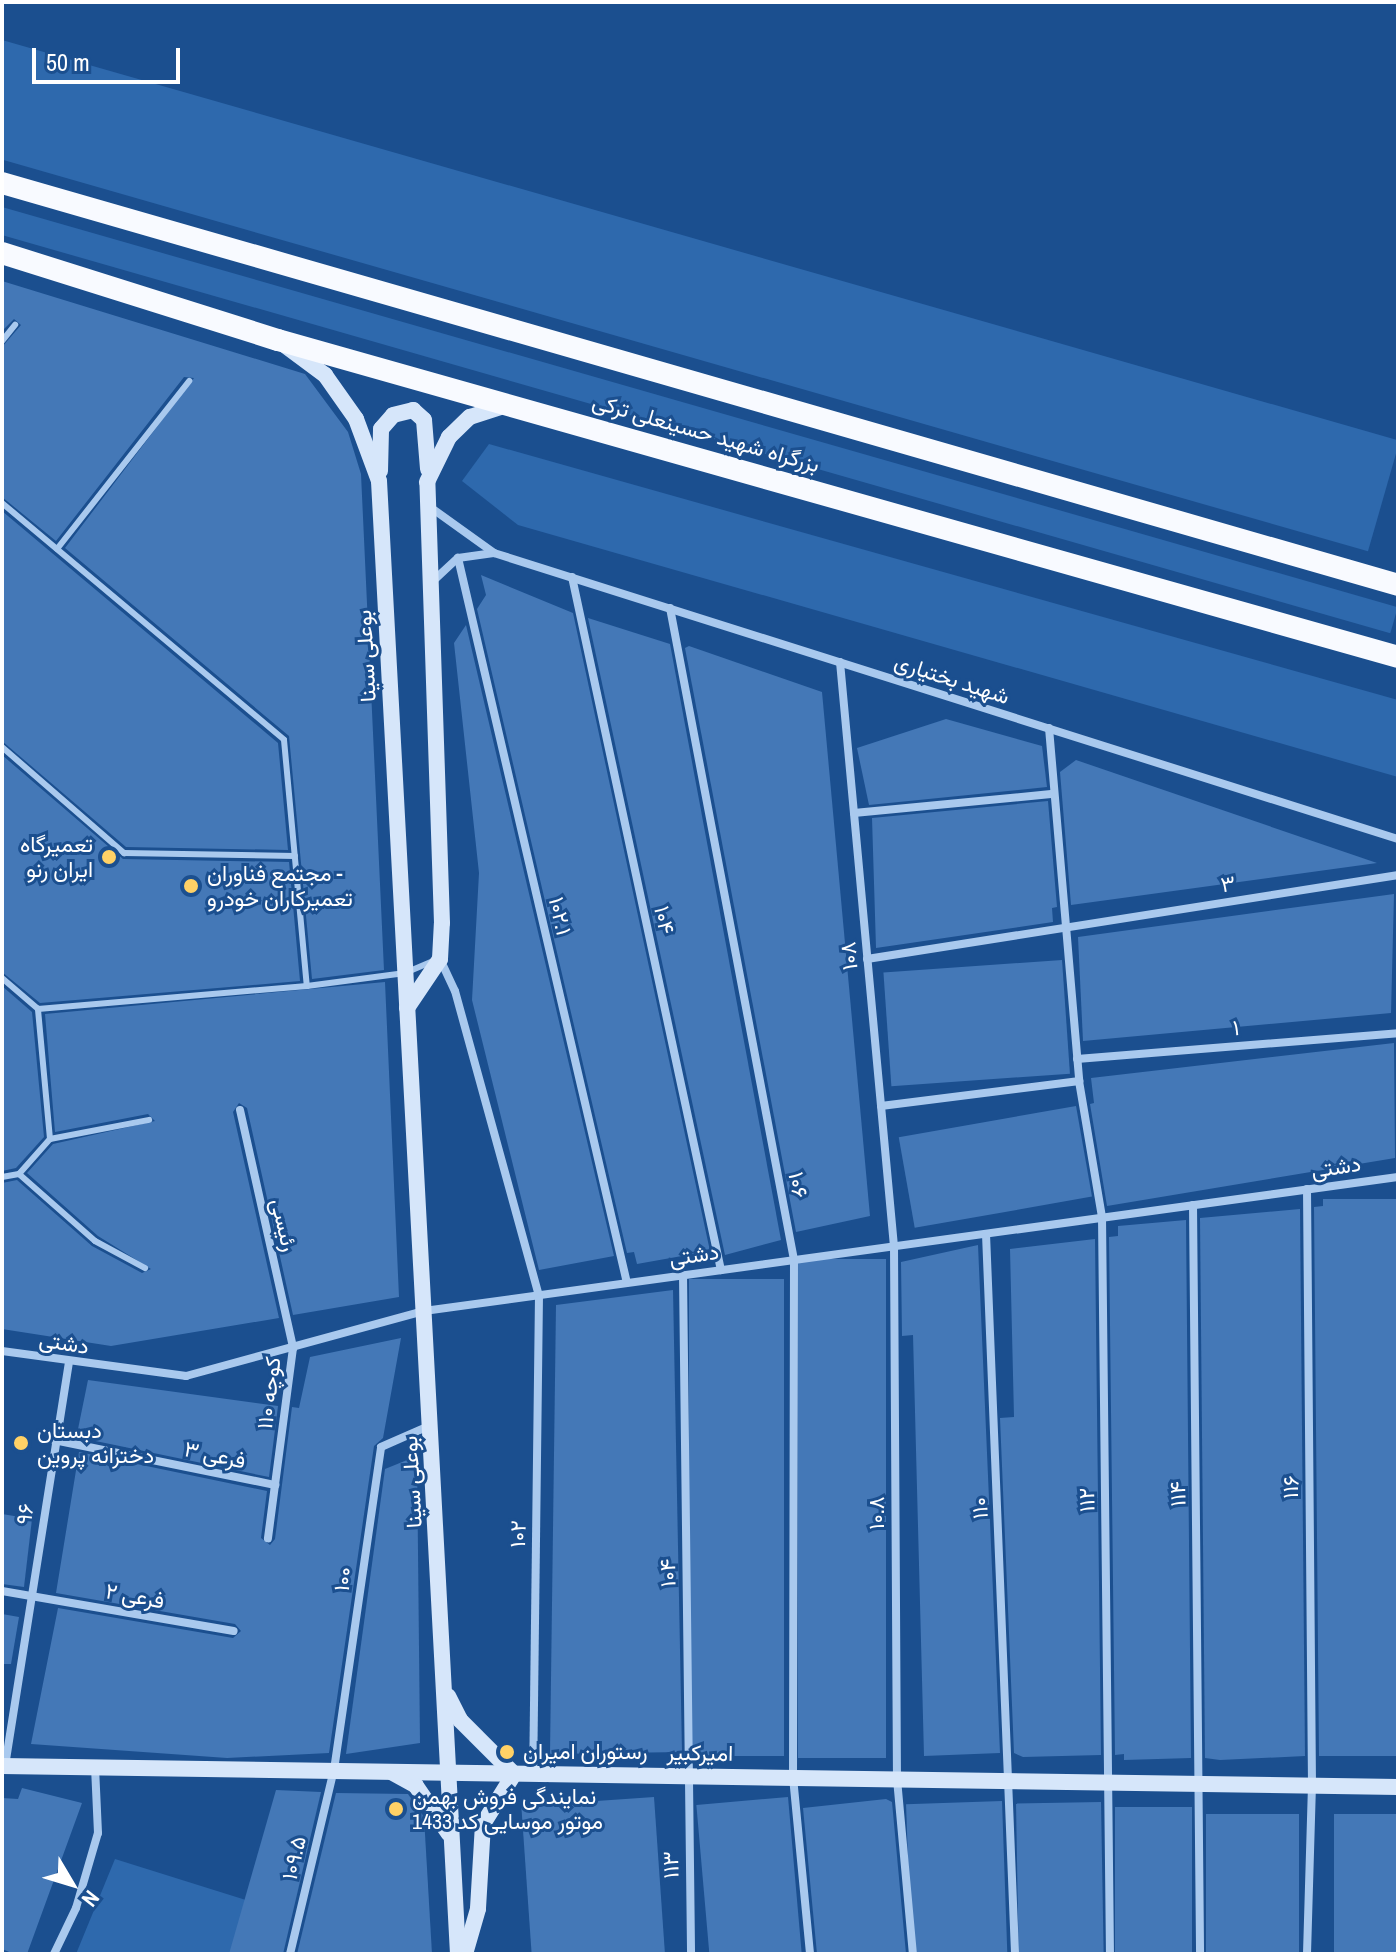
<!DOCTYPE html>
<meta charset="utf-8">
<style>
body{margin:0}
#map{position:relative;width:1400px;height:1956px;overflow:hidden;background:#1b4f8f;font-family:"Archivo Narrow",Vazirmatn,sans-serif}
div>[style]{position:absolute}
.green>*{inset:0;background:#2e69ad;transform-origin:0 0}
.building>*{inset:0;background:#4478b7;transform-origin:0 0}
.service>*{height:6px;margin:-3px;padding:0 3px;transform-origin:3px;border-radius:3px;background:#a9c9ee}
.minor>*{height:8px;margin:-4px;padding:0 4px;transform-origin:4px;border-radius:4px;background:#a9c9ee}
.secondary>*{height:16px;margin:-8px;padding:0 8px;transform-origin:8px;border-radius:8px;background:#d6e6fa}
.trunk>*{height:22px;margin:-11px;padding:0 11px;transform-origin:11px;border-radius:11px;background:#f8faff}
.dots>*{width:22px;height:22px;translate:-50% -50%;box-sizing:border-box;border:4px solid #1b4f8f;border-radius:50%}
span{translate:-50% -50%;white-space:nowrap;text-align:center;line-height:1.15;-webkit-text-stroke:6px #1b4f8f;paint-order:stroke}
.street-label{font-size:22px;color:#fff}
.poi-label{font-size:22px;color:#fff}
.right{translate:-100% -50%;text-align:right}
.left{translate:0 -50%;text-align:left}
.frame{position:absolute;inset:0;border:4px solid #fff;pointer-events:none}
.north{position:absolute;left:32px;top:1844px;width:80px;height:80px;-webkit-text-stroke:6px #1b4f8f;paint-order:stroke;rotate:128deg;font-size:22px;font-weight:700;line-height:32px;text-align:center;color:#fff}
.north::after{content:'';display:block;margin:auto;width:28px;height:36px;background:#fff;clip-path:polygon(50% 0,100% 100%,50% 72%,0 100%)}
.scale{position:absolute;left:32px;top:48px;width:148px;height:36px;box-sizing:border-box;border:4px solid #fff;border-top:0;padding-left:10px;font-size:24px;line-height:28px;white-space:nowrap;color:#fff;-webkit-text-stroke:6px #1b4f8f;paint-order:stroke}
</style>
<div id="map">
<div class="green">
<div style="left:2px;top:40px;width:1454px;height:115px;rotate:16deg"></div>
<div style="left:2px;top:207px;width:1452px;height:27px;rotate:16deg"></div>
<div style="clip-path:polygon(489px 444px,1398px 700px,1398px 777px,518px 525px,462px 481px)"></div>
<div style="clip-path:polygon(115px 1859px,249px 1901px,231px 1954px,76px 1954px)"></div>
</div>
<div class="building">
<div style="clip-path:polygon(2px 281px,305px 374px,348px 432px,361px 474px,384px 970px,312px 979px,289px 736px,65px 548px,194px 378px,184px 377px,56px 541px,2px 497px,2px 347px,21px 325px,14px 319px,2px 331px)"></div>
<div style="clip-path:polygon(2px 511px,278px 743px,288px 850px,126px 847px,2px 741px)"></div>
<div style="clip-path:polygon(481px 575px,573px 613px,710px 1251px,637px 1264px,634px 1252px,627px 1253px,477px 609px,486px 595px)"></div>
<div style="clip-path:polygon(588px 618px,670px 644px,781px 1240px,725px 1255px)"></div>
<div style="clip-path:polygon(466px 625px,614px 1256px,539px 1270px,472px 1000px,479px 873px,454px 643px)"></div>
<div style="clip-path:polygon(689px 646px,822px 692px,870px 1216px,796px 1232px,685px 648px)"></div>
<div style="clip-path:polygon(946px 719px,1042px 746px,1047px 787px,869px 805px,857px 748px)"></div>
<div style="clip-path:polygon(2px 755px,123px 859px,289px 862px,300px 981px,40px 1003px,2px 972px)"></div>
<div style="clip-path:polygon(1076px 760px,1377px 863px,1071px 905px,1060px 772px)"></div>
<div style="clip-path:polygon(1048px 801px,1057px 907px,1052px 908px,1053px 922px,876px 948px,872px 818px)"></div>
<div style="clip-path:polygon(1394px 894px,1391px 1013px,1083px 1041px,1078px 937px)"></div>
<div style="left:1062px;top:960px;width:114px;height:179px;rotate:86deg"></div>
<div style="clip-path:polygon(385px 982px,399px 1297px,293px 1315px,247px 1108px,239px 1103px,233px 1112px,279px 1318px,111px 1346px,2px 1329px,2px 1183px,17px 1180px,92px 1246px,142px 1273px,151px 1269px,98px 1236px,27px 1173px,53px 1144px,155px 1121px,148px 1114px,55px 1132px,45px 1014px)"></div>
<div style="clip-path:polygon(2px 986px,32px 1012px,44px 1137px,16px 1168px,2px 1171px)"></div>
<div style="clip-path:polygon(1394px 1043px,1395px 1158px,1107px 1206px,1090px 1104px,1094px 1103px,1091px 1078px)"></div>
<div style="left:1076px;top:1106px;width:92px;height:180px;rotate:80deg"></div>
<div style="clip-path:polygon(1323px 1199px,1398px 1199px,1398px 1756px,1319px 1756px,1314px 1207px,1323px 1206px)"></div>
<div style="clip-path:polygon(1300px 1209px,1305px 1756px,1220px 1760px,1205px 1758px,1200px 1218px)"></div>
<div style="clip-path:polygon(1186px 1220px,1191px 1758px,1124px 1760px,1124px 1754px,1115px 1755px,1109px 1237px,1118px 1236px,1118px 1226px)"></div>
<div style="clip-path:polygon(1095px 1239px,1101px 1755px,1023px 1757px,1014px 1753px,1000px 1418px,1014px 1417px,1010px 1249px)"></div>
<div style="clip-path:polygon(978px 1245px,1000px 1753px,924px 1756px,913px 1335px,902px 1336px,901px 1262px)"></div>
<div style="left:886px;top:1259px;width:499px;height:88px;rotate:90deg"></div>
<div style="left:784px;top:1279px;width:477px;height:95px;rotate:90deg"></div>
<div style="clip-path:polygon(673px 1290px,682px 1752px,550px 1754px,556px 1305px)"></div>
<div style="clip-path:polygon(401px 1338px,383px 1438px,374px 1446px,329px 1753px,227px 1758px,31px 1744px,58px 1608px,233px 1638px,241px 1631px,235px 1624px,56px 1593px,79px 1452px,267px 1491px,261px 1538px,270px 1545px,275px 1539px,292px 1407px,299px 1408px,310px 1357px)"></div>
<div style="clip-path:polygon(88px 1380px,278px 1406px,269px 1477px,81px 1438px,77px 1434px)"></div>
<div style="clip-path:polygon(417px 1456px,420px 1743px,346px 1754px,385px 1469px)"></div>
<div style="clip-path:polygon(2px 1514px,32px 1519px,24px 1587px,2px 1584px)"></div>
<div style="clip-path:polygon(2px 1614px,19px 1617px,11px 1664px,2px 1664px)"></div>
<div style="clip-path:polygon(22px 1788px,82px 1803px,27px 1954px,14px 1954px,2px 1949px,2px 1798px,18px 1799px)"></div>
<div style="clip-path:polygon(276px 1790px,321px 1792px,283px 1954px,229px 1954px)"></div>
<div style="clip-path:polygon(336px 1793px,408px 1794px,424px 1817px,432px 1954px,297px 1954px)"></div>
<div style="left:654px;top:1797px;width:157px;height:133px;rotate:86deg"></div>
<div style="left:788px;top:1797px;width:158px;height:92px;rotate:85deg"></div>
<div style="clip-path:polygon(886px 1799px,892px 1802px,906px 1954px,817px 1954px,803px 1808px)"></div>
<div style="left:1002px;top:1801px;width:153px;height:96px;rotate:88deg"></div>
<div style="left:1101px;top:1802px;width:152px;height:85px;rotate:89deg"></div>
<div style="left:1115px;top:1807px;width:77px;height:147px"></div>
<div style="left:1206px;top:1814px;width:93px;height:140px"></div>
<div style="left:1334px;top:1814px;width:64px;height:140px"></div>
</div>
<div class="service">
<div style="left:2px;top:341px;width:21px;rotate:-51deg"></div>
<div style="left:2px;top:503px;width:368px;rotate:40deg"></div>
<div style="left:284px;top:740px;width:247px;rotate:84.7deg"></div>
<div style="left:57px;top:549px;width:214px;rotate:-51.8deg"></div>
<div style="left:2px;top:747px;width:162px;rotate:41deg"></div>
<div style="left:124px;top:853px;width:171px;rotate:1deg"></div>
<div style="left:2px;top:978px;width:48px;rotate:40.7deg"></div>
<div style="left:38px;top:1009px;width:270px;rotate:-4.9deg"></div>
<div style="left:307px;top:986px;width:99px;rotate:-7.6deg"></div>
<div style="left:405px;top:973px;width:30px;rotate:-23deg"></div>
<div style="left:50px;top:1139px;width:101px;rotate:-10.9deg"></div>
<div style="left:19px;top:1174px;width:101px;rotate:41.4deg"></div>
<div style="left:95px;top:1241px;width:57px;rotate:28.4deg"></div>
<div style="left:2px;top:1177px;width:17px;rotate:-10deg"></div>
<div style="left:19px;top:1174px;width:47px;rotate:-48.5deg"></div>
<div style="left:50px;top:1139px;width:131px;rotate:-95.3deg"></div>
</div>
<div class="minor">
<div style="left:430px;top:507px;width:79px;rotate:35.7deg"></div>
<div style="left:494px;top:553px;width:948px;rotate:17.56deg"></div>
<div style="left:458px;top:558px;width:744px;rotate:76.88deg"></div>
<div style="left:572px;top:577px;width:709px;rotate:77.87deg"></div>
<div style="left:433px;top:581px;width:34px;rotate:-43deg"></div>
<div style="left:458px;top:558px;width:36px;rotate:-8deg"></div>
<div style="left:670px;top:608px;width:664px;rotate:79.23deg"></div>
<div style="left:794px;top:1260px;width:517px;rotate:90.11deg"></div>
<div style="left:793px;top:1777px;width:178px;rotate:84.5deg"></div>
<div style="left:840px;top:662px;width:586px;rotate:84.72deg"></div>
<div style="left:894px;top:1246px;width:533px;rotate:89.68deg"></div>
<div style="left:897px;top:1779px;width:176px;rotate:84.8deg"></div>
<div style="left:1049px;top:728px;width:354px;rotate:85.1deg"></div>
<div style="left:1079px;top:1081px;width:138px;rotate:80.4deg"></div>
<div style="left:1102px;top:1217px;width:737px;rotate:89.38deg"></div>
<div style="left:854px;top:813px;width:198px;rotate:-5.5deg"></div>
<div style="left:440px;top:959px;width:35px;rotate:65deg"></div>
<div style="left:455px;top:991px;width:315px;rotate:74.6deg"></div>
<div style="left:539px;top:1295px;width:479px;rotate:90.7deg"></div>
<div style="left:867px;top:959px;width:538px;rotate:-8.99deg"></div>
<div style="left:1077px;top:1059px;width:322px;rotate:-4.6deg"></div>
<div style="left:881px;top:1106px;width:200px;rotate:-7.2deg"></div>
<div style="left:240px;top:1110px;width:244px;rotate:77.4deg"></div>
<div style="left:293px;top:1348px;width:192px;rotate:97.5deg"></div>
<div style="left:1307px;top:1189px;width:596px;rotate:89.52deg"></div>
<div style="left:1312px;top:1785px;width:169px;rotate:91.7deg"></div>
<div style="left:1193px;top:1205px;width:749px;rotate:89.46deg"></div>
<div style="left:986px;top:1234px;width:721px;rotate:87.69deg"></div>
<div style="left:683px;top:1275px;width:679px;rotate:89.32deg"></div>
<div style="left:2px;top:1351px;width:186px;rotate:7.7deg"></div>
<div style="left:186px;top:1376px;width:247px;rotate:-15.3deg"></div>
<div style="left:424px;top:1311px;width:983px;rotate:-7.83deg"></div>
<div style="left:54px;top:1440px;width:226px;rotate:11.5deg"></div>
<div style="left:2px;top:1591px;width:235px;rotate:9.8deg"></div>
<div style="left:5px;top:1766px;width:408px;rotate:-81deg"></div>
<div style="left:54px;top:1954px;width:51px;rotate:-64.4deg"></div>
<div style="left:76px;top:1908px;width:78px;rotate:-73.7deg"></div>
<div style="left:98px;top:1833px;width:66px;rotate:-92.6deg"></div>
<div style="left:290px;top:1954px;width:189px;rotate:-76.6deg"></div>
<div style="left:334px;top:1770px;width:326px;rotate:-81.7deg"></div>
<div style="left:381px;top:1447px;width:55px;rotate:-23.7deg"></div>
</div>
<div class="secondary">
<div style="left:286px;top:346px;width:49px;rotate:36.6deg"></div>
<div style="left:325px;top:375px;width:54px;rotate:54.8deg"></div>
<div style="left:356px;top:419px;width:66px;rotate:69.6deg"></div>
<div style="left:379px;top:481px;width:1475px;rotate:86.93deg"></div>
<div style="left:380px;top:471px;width:42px;rotate:-88.6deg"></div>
<div style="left:381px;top:429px;width:18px;rotate:-49deg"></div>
<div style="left:393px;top:415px;width:21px;rotate:-14deg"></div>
<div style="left:413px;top:410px;width:15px;rotate:42deg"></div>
<div style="left:424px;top:420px;width:49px;rotate:85.3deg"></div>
<div style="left:407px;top:1008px;width:59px;rotate:-56deg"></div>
<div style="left:440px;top:959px;width:36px;rotate:-87deg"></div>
<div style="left:442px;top:923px;width:441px;rotate:-91.9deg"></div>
<div style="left:427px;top:482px;width:50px;rotate:-63.9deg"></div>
<div style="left:449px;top:437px;width:29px;rotate:-44deg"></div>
<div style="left:470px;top:417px;width:39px;rotate:-18deg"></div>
<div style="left:448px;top:1696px;width:27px;rotate:63deg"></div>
<div style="left:460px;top:1720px;width:76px;rotate:45deg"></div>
<div style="left:514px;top:1774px;width:59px;rotate:121.8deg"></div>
<div style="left:483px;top:1824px;width:85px;rotate:93.4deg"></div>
<div style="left:478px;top:1909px;width:47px;rotate:106.1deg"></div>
<div style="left:2px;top:1766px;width:1396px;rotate:0.86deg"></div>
<div style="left:393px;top:1773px;width:26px;rotate:29deg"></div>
<div style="left:416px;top:1786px;width:58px;rotate:55.5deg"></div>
</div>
<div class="trunk">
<div style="left:2px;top:183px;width:1453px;rotate:16.06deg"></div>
<div style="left:2px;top:253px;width:289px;rotate:17.5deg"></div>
<div style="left:278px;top:340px;width:1164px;rotate:15.8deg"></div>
</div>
<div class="dots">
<div style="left:109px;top:857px;background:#ffd166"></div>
<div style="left:191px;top:886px;background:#ffd166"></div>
<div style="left:21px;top:1443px;background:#ffd166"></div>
<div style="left:507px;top:1752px;background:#ffd166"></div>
<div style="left:396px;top:1809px;background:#ffd166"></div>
</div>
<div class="street-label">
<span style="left:706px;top:433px;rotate:16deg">بزرگراه شهید حسینعلی ترکی</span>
<span style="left:366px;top:656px;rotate:-93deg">بوعلی سینا</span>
<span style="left:952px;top:679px;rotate:18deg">شهید بختیاری</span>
<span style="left:1228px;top:884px;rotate:-9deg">۳</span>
<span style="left:560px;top:916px;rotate:77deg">۱۰۲.۱</span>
<span style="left:664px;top:920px;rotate:78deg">۱۰۴</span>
<span style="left:849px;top:956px;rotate:-95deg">۱۰۸</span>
<span style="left:1236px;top:1028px;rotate:-5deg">۱</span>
<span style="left:1336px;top:1167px;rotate:-8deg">دشتی</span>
<span style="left:798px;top:1185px;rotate:79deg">۱۰۶</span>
<span style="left:284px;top:1225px;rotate:77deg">رئیسی</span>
<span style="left:694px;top:1255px;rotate:-8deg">دشتی</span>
<span style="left:64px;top:1343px;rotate:9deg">دشتی</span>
<span style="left:269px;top:1393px;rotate:-83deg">کوچه ۱۱۰</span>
<span style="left:215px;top:1455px;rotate:12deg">فرعی ۳</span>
<span style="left:412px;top:1482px;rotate:-93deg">بوعلی سینا</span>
<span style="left:1291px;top:1487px;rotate:-90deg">۱۱۶</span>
<span style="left:1178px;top:1494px;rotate:-91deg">۱۱۴</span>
<span style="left:1087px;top:1500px;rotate:-91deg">۱۱۲</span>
<span style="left:980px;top:1508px;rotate:-92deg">۱۱۰</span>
<span style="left:877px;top:1513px;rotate:-90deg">۱۰.۸</span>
<span style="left:25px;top:1514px;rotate:-82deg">۹۶</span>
<span style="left:518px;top:1534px;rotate:-89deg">۱۰۲</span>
<span style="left:668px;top:1573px;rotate:-91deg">۱۰۴</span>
<span style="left:343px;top:1579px;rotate:-82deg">۱۰۰</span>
<span style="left:135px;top:1596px;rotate:10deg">فرعی ۲</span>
<span style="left:700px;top:1753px;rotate:1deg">امیرکبیر</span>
<span style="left:294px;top:1858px;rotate:-77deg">۱۰۹.۵</span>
<span style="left:671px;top:1865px;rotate:-91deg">۱۱۳</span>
</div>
<div class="poi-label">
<span class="right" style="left:93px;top:857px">تعمیرگاه<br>ایران رنو</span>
<span class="left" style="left:207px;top:886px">مجتمع فناوران -<br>تعمیرکاران خودرو</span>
<span class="left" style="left:37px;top:1443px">دبستان<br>دخترانه پروین</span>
<span class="left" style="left:523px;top:1752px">رستوران امیران</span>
<span class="left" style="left:412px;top:1809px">نمایندگی فروش بهمن<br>موتور موسایی کد 1433</span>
</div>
<div class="frame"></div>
<div class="north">N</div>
<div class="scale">50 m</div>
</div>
